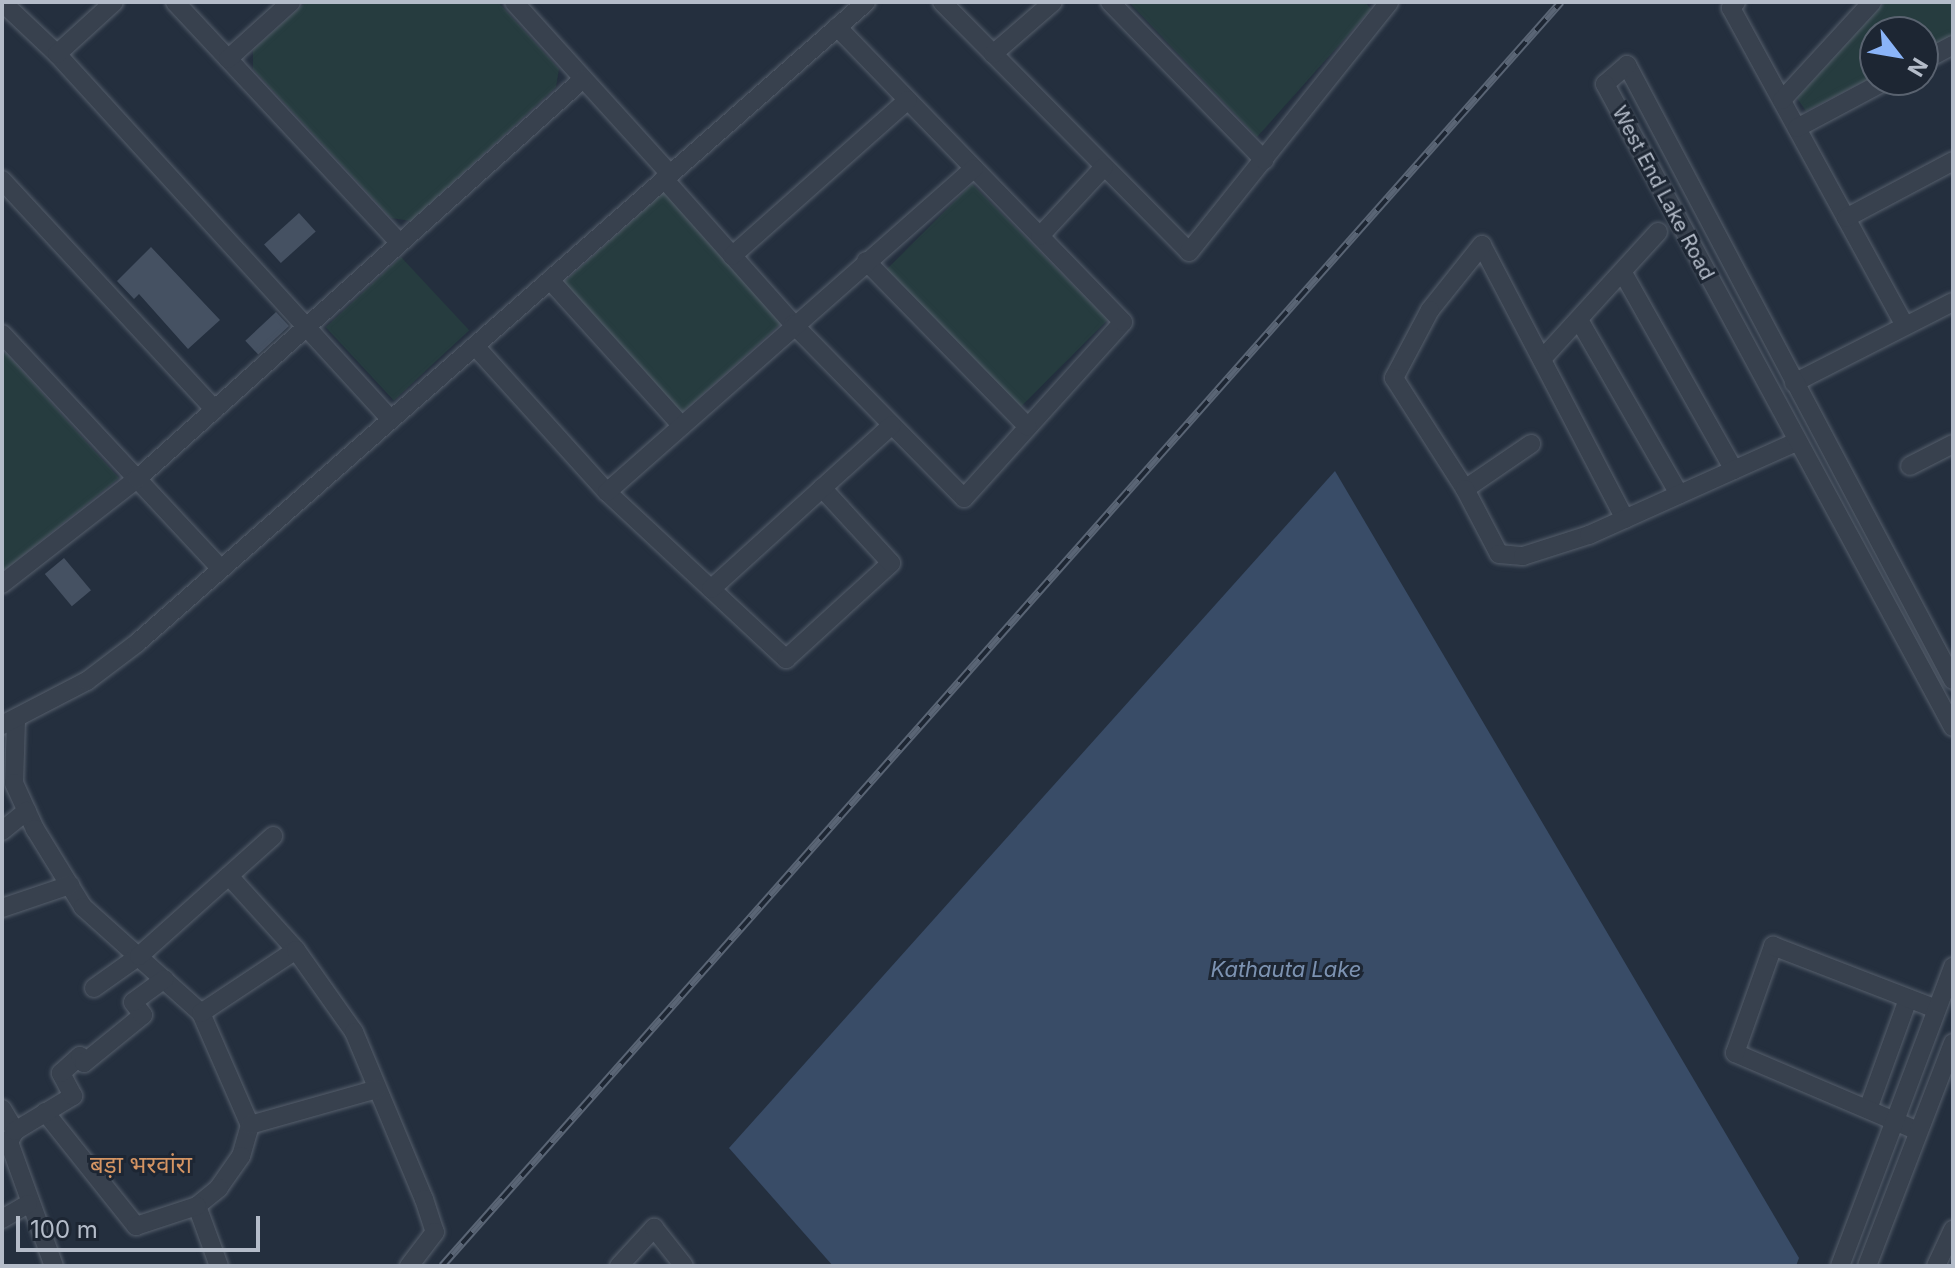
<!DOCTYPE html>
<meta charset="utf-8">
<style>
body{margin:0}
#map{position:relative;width:1955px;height:1268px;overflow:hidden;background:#242f3e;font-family:Inter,"Noto Sans Devanagari",sans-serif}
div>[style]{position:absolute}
.green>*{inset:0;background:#263c3f;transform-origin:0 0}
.water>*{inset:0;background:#394c67}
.building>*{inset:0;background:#455162;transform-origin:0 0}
.roads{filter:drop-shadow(0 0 2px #565f6c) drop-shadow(0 0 2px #565f6c)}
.minor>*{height:18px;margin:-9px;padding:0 9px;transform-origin:9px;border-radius:9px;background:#38414e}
.rail>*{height:8px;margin-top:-4px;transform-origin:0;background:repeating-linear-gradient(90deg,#1d2633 0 15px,#5a6575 0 30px);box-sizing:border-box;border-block:2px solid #5a6575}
span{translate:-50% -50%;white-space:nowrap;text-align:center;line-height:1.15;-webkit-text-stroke:6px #1d2633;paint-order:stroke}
.street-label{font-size:20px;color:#b4bcc9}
.water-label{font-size:22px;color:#7c92b1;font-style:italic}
.quarter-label{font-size:24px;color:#d59563}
.frame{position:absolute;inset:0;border:4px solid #b4bcc9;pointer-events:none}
.north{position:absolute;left:1859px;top:16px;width:80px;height:80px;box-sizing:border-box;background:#1d2633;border:2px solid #59626f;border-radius:50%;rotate:121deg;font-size:22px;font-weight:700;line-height:32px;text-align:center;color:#b4bcc9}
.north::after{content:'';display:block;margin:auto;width:28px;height:36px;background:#8ab4f8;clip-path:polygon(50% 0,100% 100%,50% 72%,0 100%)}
.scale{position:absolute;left:16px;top:1216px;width:244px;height:36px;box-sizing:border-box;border:4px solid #b4bcc9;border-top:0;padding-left:10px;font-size:24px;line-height:28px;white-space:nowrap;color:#b4bcc9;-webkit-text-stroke:6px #1d2633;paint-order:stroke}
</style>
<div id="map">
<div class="green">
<div style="clip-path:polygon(306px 2px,498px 2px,559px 69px,556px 87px,411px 221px,391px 218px,253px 69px,253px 50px)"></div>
<div style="clip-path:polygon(1129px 2px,1365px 2px,1371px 9px,1257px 137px)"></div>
<div style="clip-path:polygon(1885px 2px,1953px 2px,1953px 37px,1923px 52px,1923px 32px,1875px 32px,1875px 76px,1806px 111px,1797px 98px)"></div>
<div style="left:972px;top:184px;width:192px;height:123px;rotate:45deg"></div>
<div style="left:664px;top:192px;width:176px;height:135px;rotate:48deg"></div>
<div style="left:401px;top:257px;width:100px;height:103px;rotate:47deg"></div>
<div style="clip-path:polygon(5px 352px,119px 478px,2px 572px,2px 366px)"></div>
</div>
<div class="water">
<div style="clip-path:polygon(1335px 471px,1799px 1258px,1796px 1266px,833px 1266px,729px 1148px)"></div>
</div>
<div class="building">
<div style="left:299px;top:213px;width:25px;height:47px;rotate:48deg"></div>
<div style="clip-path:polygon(151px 247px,220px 320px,188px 349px,139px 294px,134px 299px,117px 281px)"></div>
<div style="left:276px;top:312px;width:19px;height:42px;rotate:47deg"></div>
<div style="left:64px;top:558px;width:42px;height:25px;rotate:50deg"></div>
</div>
<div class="roads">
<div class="minor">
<div style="left:2px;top:2px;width:76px;rotate:43.4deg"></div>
<div style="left:57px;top:54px;width:495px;rotate:47.6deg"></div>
<div style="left:175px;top:2px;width:328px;rotate:47deg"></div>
<div style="left:514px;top:2px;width:232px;rotate:47.8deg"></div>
<div style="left:942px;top:2px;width:351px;rotate:45.3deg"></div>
<div style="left:1189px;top:252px;width:320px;rotate:-51.3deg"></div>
<div style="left:1110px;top:2px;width:221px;rotate:45.7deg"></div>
<div style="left:1736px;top:2px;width:8px;rotate:130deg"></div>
<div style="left:1731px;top:8px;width:362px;rotate:61.3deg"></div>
<div style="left:57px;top:54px;width:77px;rotate:-42.4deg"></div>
<div style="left:993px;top:54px;width:79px;rotate:-40.9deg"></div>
<div style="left:228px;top:59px;width:85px;rotate:-42.1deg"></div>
<div style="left:1923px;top:61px;width:34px;rotate:-28deg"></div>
<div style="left:1782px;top:100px;width:133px;rotate:-47.4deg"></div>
<div style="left:1797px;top:128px;width:102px;rotate:-28.1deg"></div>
<div style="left:664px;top:179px;width:194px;rotate:48.3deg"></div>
<div style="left:793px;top:324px;width:244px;rotate:45.5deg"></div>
<div style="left:964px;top:498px;width:237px;rotate:-47.9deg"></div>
<div style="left:1123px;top:322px;width:411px;rotate:-134.1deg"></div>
<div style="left:2px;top:180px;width:313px;rotate:47.2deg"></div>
<div style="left:1846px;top:218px;width:121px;rotate:-28deg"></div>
<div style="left:1040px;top:236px;width:94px;rotate:-47.2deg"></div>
<div style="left:732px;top:256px;width:235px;rotate:-41.6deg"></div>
<div style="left:866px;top:261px;width:231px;rotate:45.7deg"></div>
<div style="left:1623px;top:273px;width:226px;rotate:60.6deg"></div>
<div style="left:550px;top:280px;width:195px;rotate:47.9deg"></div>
<div style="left:1579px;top:320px;width:201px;rotate:60.1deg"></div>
<div style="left:2px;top:334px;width:321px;rotate:47deg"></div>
<div style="left:475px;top:346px;width:197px;rotate:47.9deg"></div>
<div style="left:607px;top:492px;width:245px;rotate:43deg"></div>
<div style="left:786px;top:659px;width:142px;rotate:-42.4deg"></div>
<div style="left:891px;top:563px;width:102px;rotate:-132.6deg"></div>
<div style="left:1542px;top:359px;width:172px;rotate:-47.6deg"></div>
<div style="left:1794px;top:383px;width:178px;rotate:-27deg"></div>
<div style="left:1910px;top:466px;width:48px;rotate:-27.1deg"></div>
<div style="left:1465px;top:489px;width:80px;rotate:-34.3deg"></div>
<div style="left:607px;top:492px;width:489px;rotate:-41.4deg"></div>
<div style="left:1625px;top:519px;width:309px;rotate:-117.6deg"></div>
<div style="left:1482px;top:245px;width:83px;rotate:128.7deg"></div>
<div style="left:1430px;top:310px;width:77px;rotate:117.9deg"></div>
<div style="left:1394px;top:378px;width:132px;rotate:57.4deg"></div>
<div style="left:1465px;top:489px;width:73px;rotate:62.4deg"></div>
<div style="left:1499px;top:554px;width:24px;rotate:5deg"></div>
<div style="left:1523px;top:556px;width:69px;rotate:-17.7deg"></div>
<div style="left:1589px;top:535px;width:227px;rotate:-24.2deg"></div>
<div style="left:2px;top:584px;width:171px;rotate:-37.9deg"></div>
<div style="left:137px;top:479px;width:599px;rotate:-41.89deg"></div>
<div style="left:711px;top:589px;width:244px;rotate:-42.2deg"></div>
<div style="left:1953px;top:680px;width:696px;rotate:-117.93deg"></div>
<div style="left:1627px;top:65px;width:29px;rotate:139deg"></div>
<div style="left:1605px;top:84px;width:731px;rotate:61.58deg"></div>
<div style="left:16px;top:720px;width:63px;rotate:91.8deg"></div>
<div style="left:14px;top:783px;width:51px;rotate:65.5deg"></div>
<div style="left:35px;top:829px;width:92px;rotate:58.4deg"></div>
<div style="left:83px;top:907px;width:159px;rotate:41.9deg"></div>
<div style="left:201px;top:1013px;width:122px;rotate:66.4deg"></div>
<div style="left:250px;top:1125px;width:32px;rotate:106deg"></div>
<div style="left:241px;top:1156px;width:39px;rotate:125deg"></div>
<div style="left:219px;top:1188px;width:28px;rotate:141deg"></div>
<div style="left:197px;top:1206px;width:64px;rotate:69.9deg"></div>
<div style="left:2px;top:725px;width:96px;rotate:-27.4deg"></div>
<div style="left:87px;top:681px;width:63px;rotate:-37.2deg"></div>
<div style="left:137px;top:643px;width:971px;rotate:-41.32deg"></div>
<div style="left:2px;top:831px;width:32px;rotate:-39deg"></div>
<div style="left:229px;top:876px;width:100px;rotate:47.8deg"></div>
<div style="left:2px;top:908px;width:72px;rotate:-18.7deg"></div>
<div style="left:94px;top:988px;width:55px;rotate:-35.4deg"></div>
<div style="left:139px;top:956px;width:180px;rotate:-41.8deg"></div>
<div style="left:201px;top:1013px;width:114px;rotate:-33.6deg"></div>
<div style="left:296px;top:950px;width:100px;rotate:54.7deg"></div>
<div style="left:354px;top:1032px;width:181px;rotate:67.3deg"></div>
<div style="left:424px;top:1199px;width:35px;rotate:72deg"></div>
<div style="left:435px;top:1232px;width:43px;rotate:127.4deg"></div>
<div style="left:2px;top:1109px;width:26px;rotate:59deg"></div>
<div style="left:15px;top:1131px;width:13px;rotate:119deg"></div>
<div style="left:9px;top:1142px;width:132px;rotate:70.1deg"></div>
<div style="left:1868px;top:1109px;width:117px;rotate:-70deg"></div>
<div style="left:45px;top:1112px;width:146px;rotate:51.4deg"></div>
<div style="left:136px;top:1226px;width:64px;rotate:-18.2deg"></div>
<div style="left:250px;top:1125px;width:132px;rotate:-15.8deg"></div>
<div style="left:15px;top:1131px;width:68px;rotate:-31.1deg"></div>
<div style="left:73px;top:1096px;width:26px;rotate:-118deg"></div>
<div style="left:61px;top:1073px;width:25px;rotate:-42deg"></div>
<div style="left:80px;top:1056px;width:8px;rotate:60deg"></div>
<div style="left:84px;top:1063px;width:76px;rotate:-39.1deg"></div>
<div style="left:143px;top:1015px;width:16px;rotate:-128deg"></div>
<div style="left:133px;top:1002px;width:39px;rotate:-36deg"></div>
<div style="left:1918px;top:1131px;width:199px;rotate:-156.9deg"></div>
<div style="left:1735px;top:1053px;width:114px;rotate:-70.4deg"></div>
<div style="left:1773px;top:946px;width:175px;rotate:21.1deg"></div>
<div style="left:2px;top:1219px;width:30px;rotate:-30deg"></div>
<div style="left:619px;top:1266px;width:52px;rotate:-47.4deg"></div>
<div style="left:654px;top:1228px;width:48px;rotate:51.7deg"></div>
<div style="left:1840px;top:1266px;width:320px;rotate:-69.3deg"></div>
<div style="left:1867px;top:1266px;width:239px;rotate:-68.9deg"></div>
<div style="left:1936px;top:1266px;width:40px;rotate:-65deg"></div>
</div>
</div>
<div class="rail">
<div style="left:442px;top:1266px;width:1688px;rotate:-48.48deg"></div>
</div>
<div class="street-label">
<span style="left:1663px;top:193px;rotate:62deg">West End Lake Road</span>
</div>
<div class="water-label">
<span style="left:1286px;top:970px">Kathauta Lake</span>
</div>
<div class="quarter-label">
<span style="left:141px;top:1165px">बड़ा भरवांरा</span>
</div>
<div class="frame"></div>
<div class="north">N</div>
<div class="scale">100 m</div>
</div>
